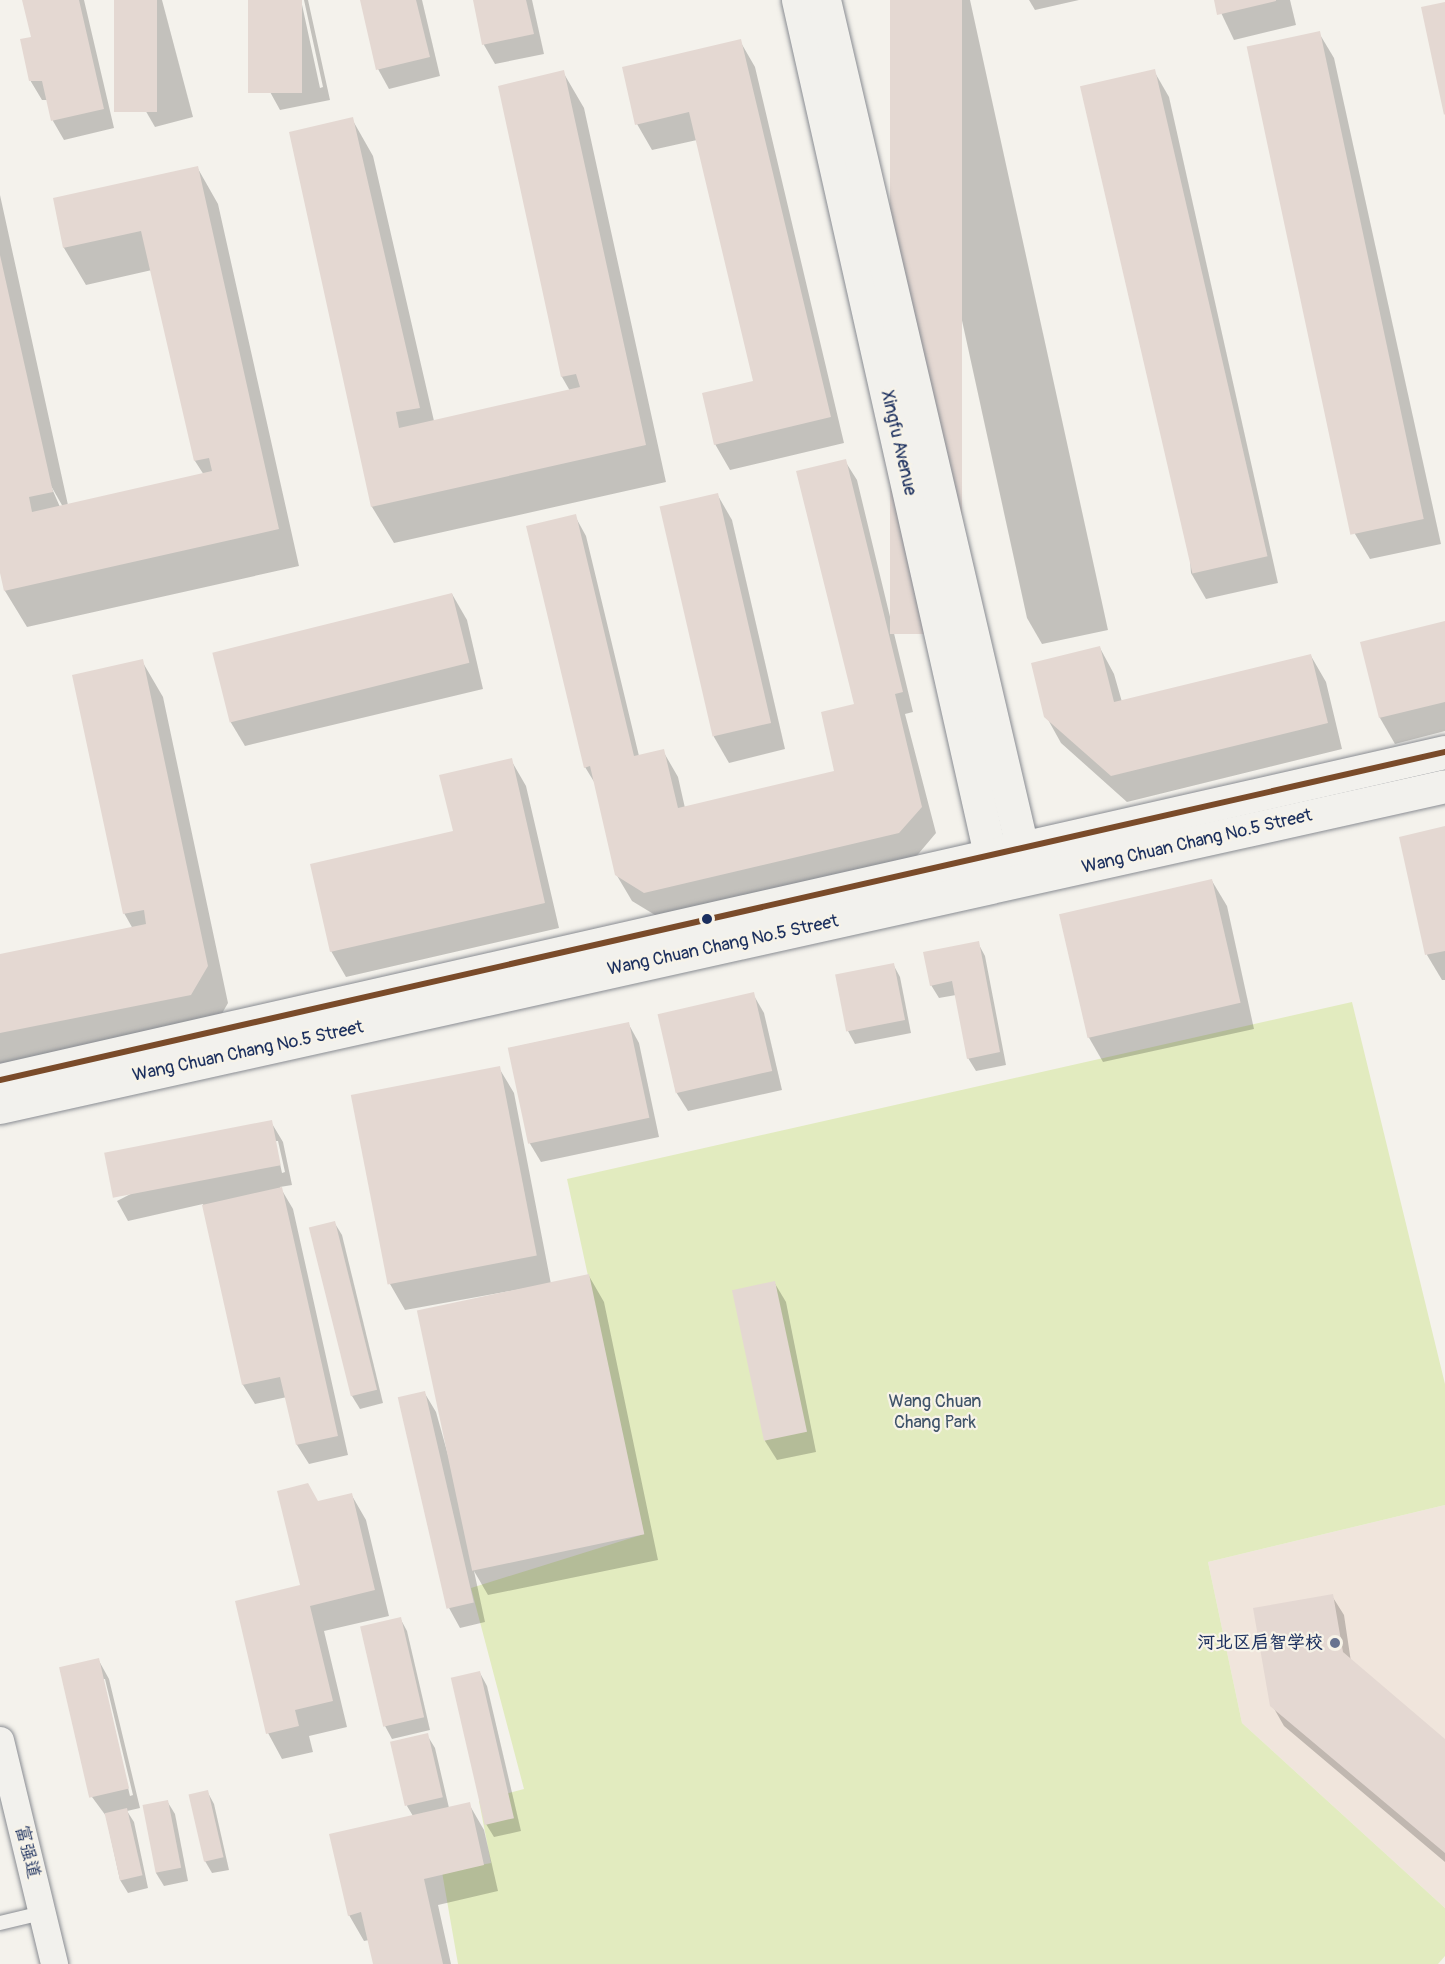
<!DOCTYPE html>
<meta charset="utf-8">
<style>
body{margin:0}
#map{position:relative;width:1445px;height:1964px;overflow:hidden;background:#f4f2ec;font-family:Pangolin,"LXGW WenKai TC",sans-serif}
div>[style]{position:absolute}
.built>*{inset:0;background:#f0e5dc}
.green>*{inset:0;background:#e2ebbf}
.shadow>*{inset:0;background:#0003}
.building>*{inset:0;background:#e4d8d2;transform-origin:0 0}
.roads{filter:drop-shadow(0 0 2px #898c92) drop-shadow(0 0 2px #898c92)}
.service>*{height:14px;margin:-7px;padding:0 7px;transform-origin:7px;border-radius:7px;background:#f2f1ed}
.minor>*{height:27px;margin:-13.5px;padding:0 13.5px;transform-origin:13.5px;border-radius:13.5px;background:#f2f1ed}
.tertiary>*{height:33px;margin:-16.5px;padding:0 16.5px;transform-origin:16.5px;border-radius:16.5px;background:#f2f1ed}
.bus-1>*{height:6px;margin:-3px;padding:0 3px;transform-origin:3px;border-radius:3px;background:#7a4b2a}
.dots>*{width:16px;height:16px;translate:-50% -50%;box-sizing:border-box;border:3px solid #f7f3e8;border-radius:50%}
span{translate:-50% -50%;white-space:nowrap;text-align:center;line-height:1.15;-webkit-text-stroke:4.5px #f7f3e8;paint-order:stroke}
.street-label{font-size:18px;color:#1b2f5e}
.park-label{font-size:18px;color:#40546a}
.poi-label{font-size:18px;color:#1b2f5e;font-weight:700}
.right{translate:-100% -50%;text-align:right}
</style>
<div id="map">
<div class="built">
<div style="clip-path:polygon(1445px 1505px,1445px 1908px,1242px 1723px,1208px 1562px)"></div>
</div>
<div class="green">
<div style="clip-path:polygon(1352px 1002px,1445px 1384px,1445px 1505px,1208px 1562px,1242px 1723px,1445px 1908px,1445px 1956px,1438px 1964px,458px 1964px,442px 1872px,491px 1863px,479px 1801px,524px 1789px,471px 1588px,644px 1534px,567px 1179px)"></div>
</div>
<div class="shadow">
<div style="clip-path:polygon(24px 0,84px 0,114px 128px,64px 140px,53px 121px,48px 100px,42px 100px,30px 80px,33px 38px)"></div>
<div style="clip-path:polygon(115px 0,162px 0,193px 117px,155px 127px,144px 108px)"></div>
<div style="clip-path:polygon(249px 0,301px 0,320px 88px,323px 87px,304px 0,308px 0,330px 100px,280px 110px,269px 90px)"></div>
<div style="clip-path:polygon(361px 0,422px 0,440px 76px,389px 89px,378px 69px)"></div>
<div style="clip-path:polygon(474px 0,532px 0,544px 54px,495px 64px,484px 45px)"></div>
<div style="clip-path:polygon(892px 0,970px 0,1108px 630px,1042px 644px,1027px 618px)"></div>
<div style="clip-path:polygon(1029px 0,1079px 0,1035px 10px)"></div>
<div style="clip-path:polygon(1215px 0,1290px 0,1296px 25px,1234px 40px)"></div>
<div style="clip-path:polygon(1319px 33px,1334px 58px,1441px 544px,1370px 559px,1355px 534px)"></div>
<div style="clip-path:polygon(740px 41px,755px 67px,844px 443px,730px 470px,715px 444px,755px 382px,697px 140px,652px 150px,637px 124px)"></div>
<div style="clip-path:polygon(1154px 71px,1169px 97px,1278px 583px,1206px 599px,1191px 573px)"></div>
<div style="clip-path:polygon(563px 72px,584px 108px,666px 482px,394px 543px,372px 507px,290px 133px,352px 119px,373px 156px,434px 421px,570px 391px,562px 377px,500px 87px)"></div>
<div style="clip-path:polygon(evenodd,197px 167px,218px 204px,299px 566px,27px 627px,5px 591px,0 566px,0 195px,68px 505px,204px 475px,195px 461px,152px 270px,86px 285px,64px 248px,55px 199px,197px 167px,50px 484px,63px 507px,60px 507px,50px 484px)"></div>
<div style="clip-path:polygon(845px 461px,857px 480px,913px 712px,905px 714px,936px 833px,914px 859px,660px 918px,632px 901px,616px 874px,596px 785px,585px 767px,575px 516px,586px 536px,639px 756px,663px 751px,678px 777px,685px 808px,836px 772px,855px 705px)"></div>
<div style="clip-path:polygon(717px 494px,732px 520px,785px 749px,729px 763px,714px 737px,661px 507px)"></div>
<div style="clip-path:polygon(452px 594px,467px 620px,483px 689px,245px 746px,230px 721px)"></div>
<div style="clip-path:polygon(1445px 622px,1445px 731px,1395px 744px,1380px 718px,1362px 643px)"></div>
<div style="clip-path:polygon(1100px 648px,1114px 674px,1122px 702px,1311px 656px,1326px 682px,1342px 749px,1127px 802px,1061px 743px,1046px 716px)"></div>
<div style="clip-path:polygon(142px 661px,163px 697px,228px 1003px,212px 1031px,0 1074px,0 956px,133px 929px,124px 913px)"></div>
<div style="clip-path:polygon(511px 760px,526px 786px,559px 928px,346px 977px,331px 951px,454px 833px)"></div>
<div style="clip-path:polygon(1445px 828px,1445px 980px,1442px 980px,1427px 955px)"></div>
<div style="clip-path:polygon(1212px 881px,1227px 906px,1254px 1029px,1103px 1062px,1088px 1036px)"></div>
<div style="clip-path:polygon(978px 943px,985px 956px,1006px 1065px,976px 1071px,968px 1058px,956px 995px,939px 998px,931px 985px)"></div>
<div style="clip-path:polygon(893px 964px,900px 977px,911px 1033px,855px 1044px,848px 1031px)"></div>
<div style="clip-path:polygon(753px 994px,764px 1013px,782px 1090px,688px 1111px,676px 1092px,659px 1015px)"></div>
<div style="clip-path:polygon(628px 1023px,639px 1043px,659px 1137px,541px 1162px,529px 1142px,510px 1048px)"></div>
<div style="clip-path:polygon(499px 1068px,514px 1093px,551px 1284px,589px 1276px,604px 1302px,658px 1560px,488px 1595px,474px 1571px,485px 1622px,460px 1628px,449px 1608px,424px 1392px,436px 1412px,450px 1462px,538px 1286px,405px 1310px,390px 1284px,353px 1096px)"></div>
<div style="clip-path:polygon(evenodd,271px 1122px,283px 1142px,292px 1185px,280px 1187px,293px 1209px,348px 1455px,309px 1464px,297px 1445px,287px 1397px,255px 1404px,243px 1385px,203px 1204px,128px 1221px,117px 1201px,271px 1122px,275px 1141px,278px 1141px,285px 1172px,282px 1173px,275px 1141px)"></div>
<div style="clip-path:polygon(334px 1222px,342px 1235px,383px 1403px,360px 1409px,352px 1396px)"></div>
<div style="clip-path:polygon(774px 1282px,786px 1302px,816px 1452px,777px 1460px,765px 1441px)"></div>
<div style="clip-path:polygon(351px 1494px,366px 1520px,389px 1616px,324px 1631px,347px 1727px,309px 1736px,313px 1752px,282px 1759px,268px 1733px,318px 1502px)"></div>
<div style="clip-path:polygon(1332px 1596px,1344px 1615px,1351px 1662px,1445px 1741px,1445px 1862px,1284px 1726px,1272px 1705px)"></div>
<div style="clip-path:polygon(400px 1618px,407px 1631px,430px 1730px,392px 1739px,385px 1726px)"></div>
<div style="clip-path:polygon(evenodd,98px 1659px,109px 1679px,140px 1808px,127px 1811px,134px 1822px,148px 1888px,128px 1893px,120px 1880px,106px 1816px,92px 1797px,61px 1668px,98px 1659px,102px 1679px,105px 1679px,133px 1795px,130px 1796px,102px 1679px)"></div>
<div style="clip-path:polygon(480px 1673px,487px 1686px,521px 1831px,494px 1837px,486px 1824px)"></div>
<div style="clip-path:polygon(427px 1735px,435px 1748px,449px 1808px,469px 1804px,484px 1830px,498px 1891px,438px 1905px,451px 1964px,374px 1964px,369px 1940px,364px 1941px,349px 1915px,413px 1816px,407px 1806px)"></div>
<div style="clip-path:polygon(207px 1791px,214px 1804px,229px 1870px,212px 1873px,205px 1861px)"></div>
<div style="clip-path:polygon(167px 1801px,175px 1814px,188px 1881px,164px 1886px,156px 1873px)"></div>
</div>
<div class="building">
<div style="clip-path:polygon(22px 0,79px 0,104px 109px,51px 121px,42px 81px,29px 81px,20px 39px,31px 37px)"></div>
<div style="left:114px;top:0;width:43px;height:112px"></div>
<div style="left:248px;top:0;width:54px;height:93px"></div>
<div style="clip-path:polygon(360px 0,416px 0,430px 57px,376px 70px)"></div>
<div style="clip-path:polygon(473px 0,526px 0,534px 34px,482px 45px)"></div>
<div style="left:890px;top:0;width:72px;height:634px"></div>
<div style="clip-path:polygon(1214px 0,1276px 0,1276px 1px,1217px 15px)"></div>
<div style="clip-path:polygon(1445px 2px,1445px 114px,1444px 115px,1421px 7px)"></div>
<div style="left:1320px;top:31px;width:499px;height:75px;rotate:78deg"></div>
<div style="clip-path:polygon(741px 39px,831px 417px,714px 445px,702px 393px,753px 381px,689px 112px,635px 125px,622px 67px)"></div>
<div style="left:1155px;top:69px;width:500px;height:77px;rotate:77deg"></div>
<div style="clip-path:polygon(564px 70px,646px 445px,371px 507px,289px 132px,353px 117px,420px 408px,396px 412px,399px 428px,580px 387px,576px 374px,561px 377px,498px 86px)"></div>
<div style="clip-path:polygon(198px 166px,279px 529px,4px 591px,0 573px,0 255px,53px 492px,29px 497px,32px 512px,212px 471px,209px 458px,194px 461px,141px 231px,63px 248px,53px 198px)"></div>
<div style="clip-path:polygon(846px 459px,903px 692px,895px 694px,922px 807px,899px 833px,644px 893px,615px 875px,590px 766px,584px 768px,526px 526px,576px 514px,634px 756px,664px 749px,678px 808px,834px 771px,821px 712px,854px 704px,796px 471px)"></div>
<div style="left:718px;top:493px;width:236px;height:60px;rotate:77deg"></div>
<div style="left:452px;top:593px;width:72px;height:247px;rotate:76deg"></div>
<div style="clip-path:polygon(1445px 621px,1445px 702px,1379px 718px,1360px 642px)"></div>
<div style="clip-path:polygon(1100px 646px,1114px 702px,1311px 654px,1328px 723px,1111px 776px,1044px 717px,1031px 663px)"></div>
<div style="clip-path:polygon(143px 659px,208px 966px,191px 995px,0 1033px,0 954px,146px 924px,144px 910px,123px 914px,72px 675px)"></div>
<div style="clip-path:polygon(512px 758px,545px 903px,330px 952px,310px 864px,453px 831px,439px 775px)"></div>
<div style="clip-path:polygon(1445px 826px,1445px 951px,1425px 955px,1399px 837px)"></div>
<div style="left:1212px;top:879px;width:127px;height:157px;rotate:77deg"></div>
<div style="clip-path:polygon(979px 941px,1000px 1052px,967px 1059px,952px 981px,930px 986px,923px 952px)"></div>
<div style="left:894px;top:963px;width:58px;height:60px;rotate:79deg"></div>
<div style="left:754px;top:992px;width:81px;height:99px;rotate:77deg"></div>
<div style="left:629px;top:1022px;width:98px;height:124px;rotate:78deg"></div>
<div style="left:500px;top:1066px;width:193px;height:152px;rotate:79deg"></div>
<div style="left:272px;top:1120px;width:46px;height:171px;rotate:79deg"></div>
<div style="clip-path:polygon(282px 1187px,338px 1436px,296px 1445px,280px 1377px,242px 1385px,202px 1205px)"></div>
<div style="left:335px;top:1221px;width:174px;height:27px;rotate:76deg"></div>
<div style="left:589px;top:1274px;width:266px;height:176px;rotate:78deg"></div>
<div style="left:775px;top:1281px;width:154px;height:44px;rotate:78deg"></div>
<div style="left:425px;top:1391px;width:217px;height:28px;rotate:77deg"></div>
<div style="clip-path:polygon(308px 1483px,318px 1501px,352px 1493px,375px 1590px,310px 1606px,333px 1701px,295px 1710px,299px 1726px,266px 1734px,235px 1601px,300px 1585px,277px 1491px)"></div>
<div style="clip-path:polygon(1333px 1594px,1343px 1652px,1445px 1739px,1445px 1853px,1270px 1706px,1253px 1608px)"></div>
<div style="left:401px;top:1617px;width:103px;height:42px;rotate:77deg"></div>
<div style="left:99px;top:1658px;width:134px;height:41px;rotate:77deg"></div>
<div style="left:480px;top:1671px;width:151px;height:30px;rotate:77deg"></div>
<div style="left:428px;top:1733px;width:66px;height:39px;rotate:77deg"></div>
<div style="left:208px;top:1790px;width:69px;height:20px;rotate:77deg"></div>
<div style="left:168px;top:1800px;width:69px;height:26px;rotate:79deg"></div>
<div style="clip-path:polygon(470px 1802px,484px 1865px,424px 1879px,443px 1964px,373px 1964px,361px 1912px,348px 1916px,329px 1834px)"></div>
<div style="left:127px;top:1808px;width:69px;height:23px;rotate:77deg"></div>
</div>
<div class="roads">
<div class="service">
<div style="left:0;top:1923px;width:43px;rotate:-13.4deg"></div>
</div>
<div class="minor">
<div style="left:0;top:1740px;width:230px;rotate:76.4deg"></div>
</div>
<div class="tertiary">
<div style="left:798px;top:0;width:898px;rotate:77.33deg"></div>
<div style="left:824px;top:0;width:892px;rotate:76.85deg"></div>
<div style="left:0;top:1080px;width:1482px;rotate:-12.79deg"></div>
<div style="left:0;top:1107px;width:1480px;rotate:-12.52deg"></div>
</div>
</div>
<div class="bus-1">
<div style="left:0;top:1080px;width:1482px;rotate:-12.79deg"></div>
</div>
<div class="dots">
<div style="left:707px;top:919px;background:#1b2f5e"></div>
<div style="left:1335px;top:1643px;background:#677390"></div>
</div>
<div class="street-label">
<span style="left:898px;top:443px;rotate:77deg">Xingfu Avenue</span>
<span style="left:1197px;top:842px;rotate:-13deg">Wang Chuan Chang No.5 Street</span>
<span style="left:723px;top:946px;rotate:-12deg">Wang Chuan Chang No.5 Street</span>
<span style="left:248px;top:1052px;rotate:-12deg">Wang Chuan Chang No.5 Street</span>
<span style="left:27px;top:1852px;rotate:76deg">富强道</span>
</div>
<div class="park-label">
<span style="left:935px;top:1413px">Wang Chuan<br>Chang Park</span>
</div>
<div class="poi-label">
<span class="right" style="left:1323px;top:1643px">河北区启智学校</span>
</div>
</div>
